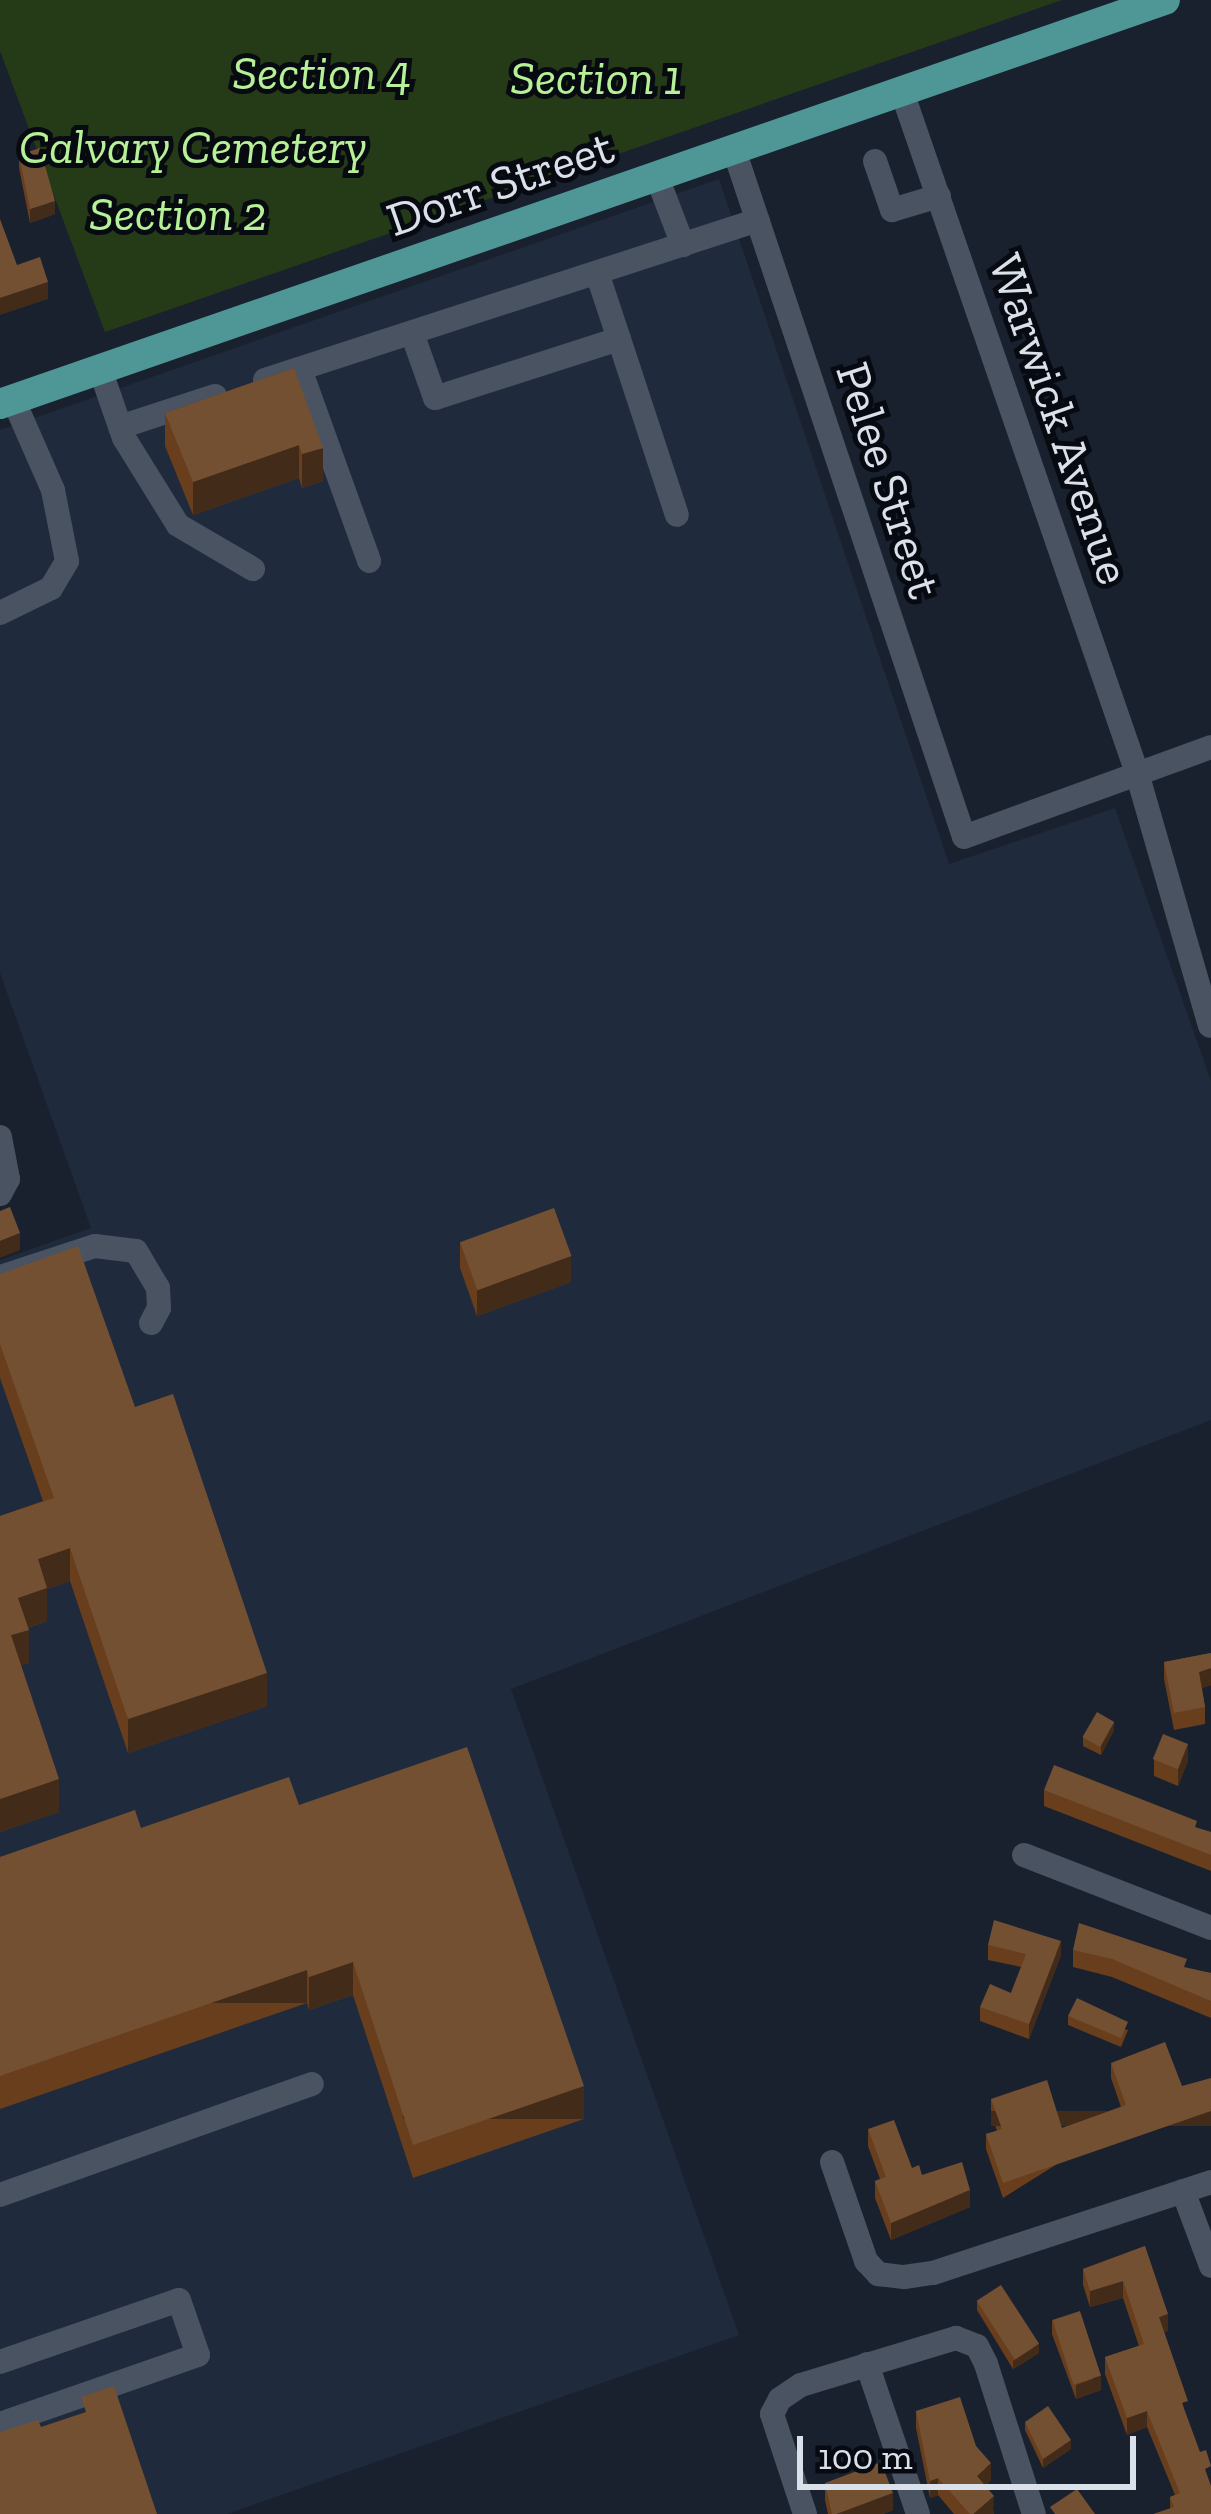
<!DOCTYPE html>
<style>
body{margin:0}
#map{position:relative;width:1211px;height:2514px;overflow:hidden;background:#19212f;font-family:"Zilla Slab",serif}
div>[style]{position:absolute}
.built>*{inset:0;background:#1f2a3d}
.green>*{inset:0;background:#253b18}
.minor>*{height:24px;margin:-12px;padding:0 12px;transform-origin:12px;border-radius:12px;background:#495362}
.major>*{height:30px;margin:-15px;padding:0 15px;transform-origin:15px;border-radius:15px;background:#4f9797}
.wall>*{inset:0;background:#683e1c}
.shaded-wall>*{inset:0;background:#432b1a;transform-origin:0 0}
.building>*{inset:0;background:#745032;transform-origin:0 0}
span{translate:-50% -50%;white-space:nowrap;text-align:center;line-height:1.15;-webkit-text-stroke:10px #070b11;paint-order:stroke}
.park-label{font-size:48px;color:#b6f097;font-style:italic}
.street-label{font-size:48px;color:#dbe1ea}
.scale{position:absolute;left:797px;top:2436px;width:339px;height:54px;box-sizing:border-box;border:6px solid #dbe1ea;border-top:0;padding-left:15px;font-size:36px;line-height:42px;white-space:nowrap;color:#dbe1ea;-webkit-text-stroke:9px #070b11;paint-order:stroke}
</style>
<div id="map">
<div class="built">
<div style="clip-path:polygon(719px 179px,949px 864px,1115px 808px,1211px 1081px,1211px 1420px,511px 1689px,739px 2335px,227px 2514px,0 2514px,0 1260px,91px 1228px,0 973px,0 430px)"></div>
</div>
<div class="green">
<div style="clip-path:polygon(0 0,1062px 0,105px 332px,0 51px)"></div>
</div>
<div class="minor">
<div style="left:902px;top:92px;width:720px;rotate:70.96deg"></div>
<div style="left:1137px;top:773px;width:263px;rotate:73.9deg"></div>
<div style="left:734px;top:150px;width:724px;rotate:71.49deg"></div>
<div style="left:964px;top:837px;width:263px;rotate:-20deg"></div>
<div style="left:875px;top:161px;width:52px;rotate:70.9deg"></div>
<div style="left:892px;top:210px;width:49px;rotate:-16.6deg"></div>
<div style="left:657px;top:177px;width:73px;rotate:69.1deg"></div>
<div style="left:412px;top:333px;width:69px;rotate:70.5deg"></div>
<div style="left:435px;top:398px;width:193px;rotate:-17.8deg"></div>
<div style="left:619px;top:339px;width:70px;rotate:-108.4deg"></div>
<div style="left:619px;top:339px;width:185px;rotate:71.8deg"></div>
<div style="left:100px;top:369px;width:73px;rotate:70.8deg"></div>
<div style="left:124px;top:438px;width:102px;rotate:58.2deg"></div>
<div style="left:178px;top:525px;width:87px;rotate:30.4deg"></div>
<div style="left:300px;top:369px;width:204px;rotate:70.2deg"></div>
<div style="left:265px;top:380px;width:518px;rotate:-17.98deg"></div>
<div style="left:120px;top:427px;width:100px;rotate:-18.1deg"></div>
<div style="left:0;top:613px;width:57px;rotate:-26.1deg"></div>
<div style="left:51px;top:588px;width:31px;rotate:-59deg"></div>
<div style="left:67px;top:561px;width:72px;rotate:-101.2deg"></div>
<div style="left:53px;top:490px;width:99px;rotate:-113.7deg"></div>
<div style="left:0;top:1137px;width:43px;rotate:79.2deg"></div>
<div style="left:8px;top:1179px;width:17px;rotate:118deg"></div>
<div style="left:0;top:1277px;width:100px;rotate:-18.1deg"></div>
<div style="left:95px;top:1246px;width:41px;rotate:7deg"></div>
<div style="left:136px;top:1251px;width:43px;rotate:59.3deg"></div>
<div style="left:158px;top:1288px;width:20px;rotate:87deg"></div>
<div style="left:159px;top:1308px;width:17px;rotate:118deg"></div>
<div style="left:1024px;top:1855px;width:201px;rotate:21.3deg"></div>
<div style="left:832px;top:2162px;width:105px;rotate:71deg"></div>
<div style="left:866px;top:2261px;width:18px;rotate:47deg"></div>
<div style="left:878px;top:2274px;width:26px;rotate:7deg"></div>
<div style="left:904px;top:2277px;width:29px;rotate:-8deg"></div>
<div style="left:933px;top:2273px;width:293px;rotate:-18.1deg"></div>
<div style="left:1183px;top:2191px;width:80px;rotate:69.5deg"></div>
<div style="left:0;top:2195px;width:331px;rotate:-19.6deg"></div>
<div style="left:0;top:2362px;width:189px;rotate:-19.1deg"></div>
<div style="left:179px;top:2300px;width:58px;rotate:70.9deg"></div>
<div style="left:198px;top:2355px;width:210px;rotate:160.8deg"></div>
<div style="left:867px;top:2364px;width:158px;rotate:71.2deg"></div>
<div style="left:805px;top:2514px;width:105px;rotate:-108.3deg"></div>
<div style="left:772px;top:2414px;width:17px;rotate:-62deg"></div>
<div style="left:780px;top:2399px;width:25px;rotate:-34deg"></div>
<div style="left:801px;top:2385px;width:162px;rotate:-16.9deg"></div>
<div style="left:956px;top:2338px;width:22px;rotate:21deg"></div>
<div style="left:977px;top:2346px;width:20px;rotate:63deg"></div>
<div style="left:986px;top:2364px;width:157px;rotate:72.3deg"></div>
</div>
<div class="major">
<div style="left:0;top:404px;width:1233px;rotate:-19.13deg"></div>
</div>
<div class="wall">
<div style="clip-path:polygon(19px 155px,55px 214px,30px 223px,19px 168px)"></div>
<div style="clip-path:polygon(294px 368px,323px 481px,302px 488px,299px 478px,193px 515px,165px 446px,165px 413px)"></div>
<div style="clip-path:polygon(460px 1242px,571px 1282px,477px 1316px,460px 1268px)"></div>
<div style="clip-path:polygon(0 1274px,135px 1407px,267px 1706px,128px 1753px,70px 1581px,47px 1589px,47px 1621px,28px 1628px,29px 1663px,21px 1665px,59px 1812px,0 1832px,0 1516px,43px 1501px,0 1378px)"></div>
<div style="clip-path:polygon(1211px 1653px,1211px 1685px,1202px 1688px,1205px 1707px,1205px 1724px,1174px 1730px,1164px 1679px,1164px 1662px)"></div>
<div style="clip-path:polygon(1114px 1730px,1101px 1755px,1083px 1746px,1083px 1737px)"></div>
<div style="clip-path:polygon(1154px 1759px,1188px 1761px,1178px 1786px,1154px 1776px)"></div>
<div style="clip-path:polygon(1044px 1790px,1211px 1832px,1211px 1871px,1044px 1806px)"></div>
<div style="clip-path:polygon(299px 1805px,584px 2119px,413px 2178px,353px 1995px,309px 2010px,307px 2003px,0 2109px,0 1857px,141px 1828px)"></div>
<div style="clip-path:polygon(988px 1945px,1061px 1955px,1029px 2039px,980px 2021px,980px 2007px,1011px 1993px,1021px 1967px,988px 1960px)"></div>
<div style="clip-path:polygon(1073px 1950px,1211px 1973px,1211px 2018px,1112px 1977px,1073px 1967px)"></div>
<div style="clip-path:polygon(1068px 2016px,1128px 2030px,1121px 2047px,1068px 2025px)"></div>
<div style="clip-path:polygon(1111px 2063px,1182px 2086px,1003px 2198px,986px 2149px,986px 2134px,997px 2131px,991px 2115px,991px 2099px,1062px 2128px,1121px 2107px,1111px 2078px)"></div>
<div style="clip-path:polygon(868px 2129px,912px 2168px,970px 2207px,891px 2240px,875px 2198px,875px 2181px,880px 2179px,868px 2146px)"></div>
<div style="clip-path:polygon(1145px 2246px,1168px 2331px,1164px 2332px,1211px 2514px,1170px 2508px,1170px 2497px,1175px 2495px,1147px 2427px,1127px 2435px,1105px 2374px,1105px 2357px,1139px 2346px,1123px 2298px,1090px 2307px,1083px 2285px,1083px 2269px)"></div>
<div style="clip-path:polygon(977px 2301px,1039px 2353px,1013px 2369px,977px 2310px)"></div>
<div style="clip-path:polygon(1052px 2320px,1101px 2390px,1076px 2399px,1052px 2334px)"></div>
<div style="clip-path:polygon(916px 2411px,976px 2446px,991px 2480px,985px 2486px,994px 2513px,993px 2514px,954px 2514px,938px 2495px,930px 2498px,916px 2428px)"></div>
<div style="clip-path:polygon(1025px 2422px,1071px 2449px,1043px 2468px,1025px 2430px)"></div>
<div style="clip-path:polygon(825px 2483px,893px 2510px,883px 2514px,828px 2514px,825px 2500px)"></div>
</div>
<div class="shaded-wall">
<div style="clip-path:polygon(55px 201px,55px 214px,30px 223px,30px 209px)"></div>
<div style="clip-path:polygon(48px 282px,48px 299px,0 315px,0 298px)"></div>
<div style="clip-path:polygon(299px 445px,299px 478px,193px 515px,193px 482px)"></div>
<div style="clip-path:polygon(323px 448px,323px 481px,302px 488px,302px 454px)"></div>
<div style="clip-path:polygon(20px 1233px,20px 1250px,0 1258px,0 1241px)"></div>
<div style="clip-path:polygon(571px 1256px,571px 1282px,477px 1316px,477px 1290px)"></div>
<div style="clip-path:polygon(70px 1548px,70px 1581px,47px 1589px,47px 1621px,18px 1631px,18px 1598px,38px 1559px)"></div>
<div style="clip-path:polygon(29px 1630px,29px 1663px,11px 1668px,11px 1635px)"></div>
<div style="clip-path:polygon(1211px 1668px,1211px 1685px,1199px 1689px,1199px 1672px)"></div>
<div style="clip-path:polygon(267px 1673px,267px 1706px,128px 1753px,128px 1719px)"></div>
<div style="clip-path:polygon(1114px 1722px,1114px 1730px,1101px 1755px,1101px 1746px)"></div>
<div style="clip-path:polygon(1188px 1744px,1188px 1761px,1178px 1786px,1178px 1769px)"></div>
<div style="clip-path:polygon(59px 1779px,59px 1812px,0 1832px,0 1799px)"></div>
<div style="clip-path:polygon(1061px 1941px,1061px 1955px,1029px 2039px,1029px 2024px)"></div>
<div style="clip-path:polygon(353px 1962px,353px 1995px,309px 2010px,309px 1977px)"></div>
<div style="left:307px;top:1970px;width:33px;height:325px;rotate:90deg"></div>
<div style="left:584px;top:2086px;width:33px;height:181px;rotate:90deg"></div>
<div style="left:1211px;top:2111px;width:15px;height:220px;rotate:90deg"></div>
<div style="clip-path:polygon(970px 2190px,970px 2207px,891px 2240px,891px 2223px)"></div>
<div style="clip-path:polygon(1123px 2281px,1123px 2298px,1090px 2307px,1090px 2291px)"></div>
<div style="clip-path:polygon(1168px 2314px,1168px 2331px,1159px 2334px,1159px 2317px)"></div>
<div style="clip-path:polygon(1039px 2344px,1039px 2353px,1013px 2369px,1013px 2361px)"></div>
<div style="clip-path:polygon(1101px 2376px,1101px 2390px,1076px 2399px,1076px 2385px)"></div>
<div style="clip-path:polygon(1147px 2411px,1147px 2427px,1127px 2435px,1127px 2418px)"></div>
<div style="clip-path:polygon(1071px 2440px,1071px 2449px,1043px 2468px,1043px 2459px)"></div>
<div style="clip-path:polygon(991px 2463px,991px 2480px,977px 2493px,977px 2476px)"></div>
<div style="clip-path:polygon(938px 2478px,938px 2495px,930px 2498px,930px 2481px)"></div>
<div style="clip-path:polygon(893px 2493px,893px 2510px,883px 2514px,836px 2514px)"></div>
<div style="clip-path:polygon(994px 2496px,993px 2514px,973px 2514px)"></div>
</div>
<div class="building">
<div style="clip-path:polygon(40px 148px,55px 201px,30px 209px,19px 155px)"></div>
<div style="clip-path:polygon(0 219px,17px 265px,40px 257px,48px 282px,0 298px)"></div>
<div style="clip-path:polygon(294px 368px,323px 448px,302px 454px,299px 445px,193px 482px,165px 413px)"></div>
<div style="clip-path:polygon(10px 1207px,20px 1233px,0 1241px,0 1211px)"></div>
<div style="left:554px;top:1208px;width:51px;height:100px;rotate:70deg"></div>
<div style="clip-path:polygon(78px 1246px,135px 1407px,173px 1394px,267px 1673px,128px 1719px,70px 1548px,38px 1559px,47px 1588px,18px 1598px,29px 1630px,11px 1635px,59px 1779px,0 1799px,0 1516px,54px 1498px,0 1344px,0 1274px)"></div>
<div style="clip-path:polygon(1211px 1653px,1211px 1668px,1199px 1672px,1205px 1707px,1174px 1713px,1164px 1662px)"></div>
<div style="left:1097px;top:1712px;width:20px;height:29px;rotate:30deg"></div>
<div style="left:1163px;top:1734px;width:27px;height:27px;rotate:22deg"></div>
<div style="clip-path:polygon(467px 1747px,584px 2086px,413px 2145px,353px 1962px,309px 1977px,307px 1970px,0 2076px,0 1857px,135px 1810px,141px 1828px,289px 1777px,299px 1805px)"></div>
<div style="clip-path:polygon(1054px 1765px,1197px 1821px,1195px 1827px,1211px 1832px,1211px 1855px,1044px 1790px)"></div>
<div style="clip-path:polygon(994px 1920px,1061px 1941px,1029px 2024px,980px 2007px,990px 1984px,1011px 1993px,1026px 1954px,988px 1945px)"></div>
<div style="clip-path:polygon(1079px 1923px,1187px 1959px,1184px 1967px,1211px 1973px,1211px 2001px,1112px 1959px,1073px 1950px)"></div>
<div style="clip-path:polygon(1077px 1998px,1128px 2022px,1121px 2038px,1068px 2016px)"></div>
<div style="clip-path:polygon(1165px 2042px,1182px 2086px,1211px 2078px,1211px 2111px,1003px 2183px,986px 2134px,1002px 2129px,991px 2099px,1047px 2080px,1062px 2128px,1126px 2105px,1111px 2063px)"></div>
<div style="clip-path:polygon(894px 2120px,912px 2168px,919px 2165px,922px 2175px,962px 2162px,970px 2190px,891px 2223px,875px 2181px,886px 2177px,868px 2129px)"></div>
<div style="clip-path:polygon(1145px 2246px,1168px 2314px,1159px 2317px,1188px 2401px,1182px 2403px,1200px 2452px,1206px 2450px,1211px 2466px,1205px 2469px,1211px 2486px,1211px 2514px,1153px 2514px,1174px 2507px,1170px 2497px,1180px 2493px,1147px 2411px,1127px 2418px,1105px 2357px,1144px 2344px,1123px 2281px,1090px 2291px,1083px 2269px)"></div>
<div style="left:1001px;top:2285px;width:70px;height:29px;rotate:57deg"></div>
<div style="left:1080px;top:2311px;width:68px;height:29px;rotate:72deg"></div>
<div style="clip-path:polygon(114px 2386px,157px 2514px,0 2514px,0 2432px,38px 2420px,41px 2427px,86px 2412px,81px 2397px)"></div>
<div style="clip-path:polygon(960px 2397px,976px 2446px,991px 2463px,977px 2476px,994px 2496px,973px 2514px,970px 2514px,938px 2478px,930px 2481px,916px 2411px)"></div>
<div style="clip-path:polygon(1048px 2406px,1071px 2440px,1043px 2459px,1025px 2422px)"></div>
<div style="clip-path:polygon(881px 2462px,893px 2493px,836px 2514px,832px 2514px,825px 2483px)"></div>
<div style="clip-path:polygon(1077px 2489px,1095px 2514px,1055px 2514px,1050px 2507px)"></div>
</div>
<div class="park-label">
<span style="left:322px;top:73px">Section 4</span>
<span style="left:596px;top:78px">Section 1</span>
<span style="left:193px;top:147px">Calvary Cemetery</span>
<span style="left:178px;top:214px">Section 2</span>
</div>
<div class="street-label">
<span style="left:500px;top:183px;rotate:-19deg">Dorr Street</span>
<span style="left:1060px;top:419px;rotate:71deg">Warwick Avenue</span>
<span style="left:889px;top:480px;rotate:72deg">Pelee Street</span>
</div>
<div class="scale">100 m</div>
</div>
